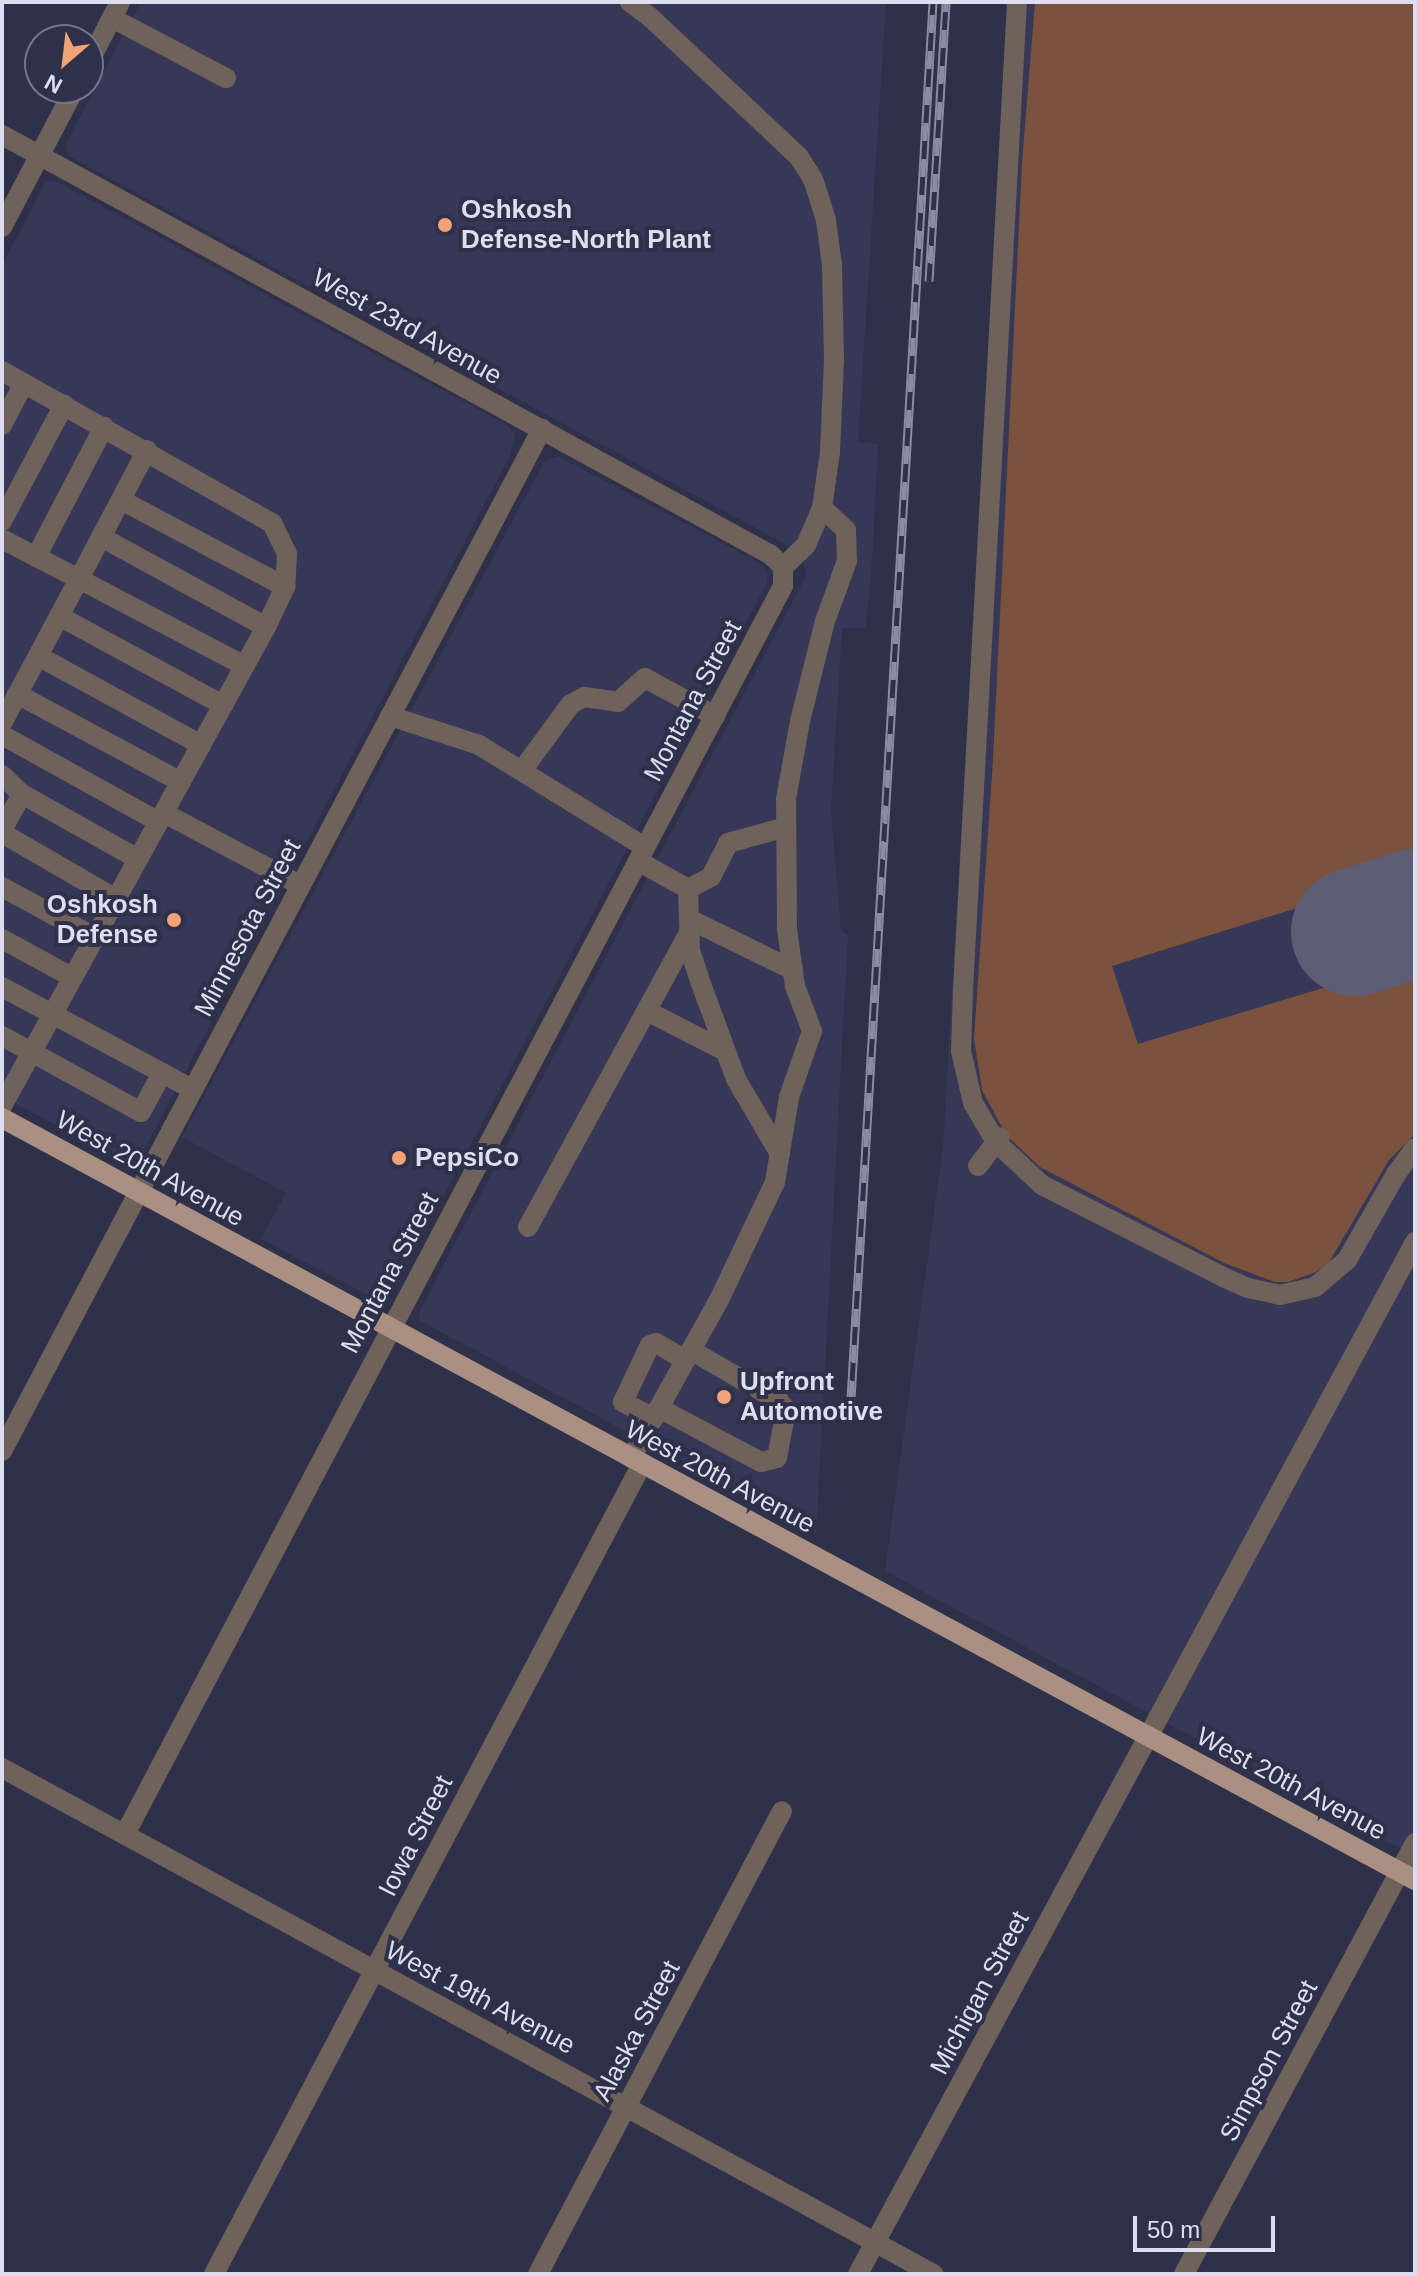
<!DOCTYPE html>
<style>
body{margin:0}
#map{position:relative;width:1417px;height:2276px;overflow:hidden;background:#2f3049;font-family:Helvetica,sans-serif}
div>[style]{position:absolute}
.built>*{inset:0;background:#373857}
.green>*{inset:0;background:#7a523e}
.runway>*{height:128px;margin:-64px;padding:0 64px;transform-origin:64px;border-radius:64px;background:#5d5e75}
.minor>*{height:20px;margin:-10px;padding:0 10px;transform-origin:10px;border-radius:10px;background:#6f625b}
.major>*{height:20px;margin:-10px;padding:0 10px;transform-origin:10px;border-radius:10px;background:#aa9082}
.rail>*{height:9px;margin-top:-4.5px;transform-origin:0;background:repeating-linear-gradient(90deg,#2f3049 0 18px,#8b8ca1 0 36px);box-sizing:border-box;border-block:2px solid #8b8ca1}
.dots>*{width:22px;height:22px;translate:-50% -50%;box-sizing:border-box;border:4px solid #2f3049;border-radius:50%}
span{translate:-50% -50%;white-space:nowrap;text-align:center;line-height:1.15;-webkit-text-stroke:8px #2f3049;paint-order:stroke}
.poi-label{font-size:26px;color:#dddeef;font-weight:700}
.left{translate:0 -50%;text-align:left}
.right{translate:-100% -50%;text-align:right}
.street-label{font-size:26px;color:#dddeef}
.frame{position:absolute;inset:0;border:4px solid #dddeef;pointer-events:none}
.north{position:absolute;left:24px;top:24px;width:80px;height:80px;box-sizing:border-box;background:#2f3049;border:2px solid #75768b;border-radius:50%;rotate:208deg;font-size:22px;font-weight:700;line-height:32px;text-align:center;color:#dddeef}
.north::after{content:'';display:block;margin:auto;width:28px;height:36px;background:#f0a279;clip-path:polygon(50% 0,100% 100%,50% 72%,0 100%)}
.scale{position:absolute;left:1133px;top:2216px;width:142px;height:36px;box-sizing:border-box;border:4px solid #dddeef;border-top:0;padding-left:10px;font-size:24px;line-height:28px;white-space:nowrap;color:#dddeef;-webkit-text-stroke:6px #2f3049;paint-order:stroke}
</style>
<div id="map">
<div class="built">
<div style="clip-path:polygon(141px 2px,886px 2px,858px 442px,878px 444px,873px 547px,866px 628px,842px 628px,831px 810px,841px 931px,848px 935px,816px 1534px,419px 1320px,420px 1310px,806px 576px,804px 563px,787px 545px,72px 158px,67px 152px,67px 141px)"></div>
<div style="clip-path:polygon(1009px 2px,1415px 2px,1415px 1857px,885px 1571px,943px 1147px)"></div>
<div style="clip-path:polygon(54px 180px,507px 425px,515px 434px,510px 456px,158px 1124px,137px 1162px,130px 1164px,2px 1097px,2px 265px,45px 183px)"></div>
<div style="clip-path:polygon(558px 456px,760px 563px,768px 573px,766px 585px,392px 1294px,387px 1299px,377px 1300px,261px 1239px,286px 1193px,182px 1137px,544px 462px)"></div>
</div>
<div class="green">
<div style="clip-path:polygon(1035px 2px,1415px 2px,1415px 871px,1112px 966px,1138px 1044px,1415px 960px,1415px 1134px,1389px 1160px,1328px 1264px,1316px 1272px,1288px 1282px,1275px 1282px,1224px 1263px,1040px 1167px,1006px 1135px,982px 1090px,974px 1039px,993px 759px,1022px 163px)"></div>
</div>
<div class="runway">
<div style="left:1355px;top:932px;width:63px;rotate:-17.6deg"></div>
</div>
<div class="minor">
<div style="left:630px;top:2px;width:25px;rotate:37deg"></div>
<div style="left:650px;top:17px;width:204px;rotate:43.2deg"></div>
<div style="left:799px;top:157px;width:26px;rotate:58deg"></div>
<div style="left:813px;top:179px;width:43px;rotate:72.4deg"></div>
<div style="left:826px;top:220px;width:45px;rotate:82.4deg"></div>
<div style="left:832px;top:265px;width:95px;rotate:88.8deg"></div>
<div style="left:834px;top:360px;width:92px;rotate:92.5deg"></div>
<div style="left:830px;top:452px;width:57px;rotate:98.1deg"></div>
<div style="left:822px;top:508px;width:40px;rotate:113.4deg"></div>
<div style="left:806px;top:545px;width:32px;rotate:136deg"></div>
<div style="left:1017px;top:2px;width:990px;rotate:93.13deg"></div>
<div style="left:963px;top:991px;width:60px;rotate:91.9deg"></div>
<div style="left:961px;top:1051px;width:53px;rotate:77deg"></div>
<div style="left:973px;top:1103px;width:45px;rotate:59.5deg"></div>
<div style="left:996px;top:1142px;width:63px;rotate:43.1deg"></div>
<div style="left:1042px;top:1185px;width:203px;rotate:26.9deg"></div>
<div style="left:1223px;top:1277px;width:27px;rotate:24deg"></div>
<div style="left:1248px;top:1288px;width:33px;rotate:12deg"></div>
<div style="left:1280px;top:1295px;width:36px;rotate:-13deg"></div>
<div style="left:1315px;top:1287px;width:42px;rotate:-40.2deg"></div>
<div style="left:1347px;top:1260px;width:99px;rotate:-60.3deg"></div>
<div style="left:1396px;top:1174px;width:32px;rotate:-54deg"></div>
<div style="left:112px;top:18px;width:129px;rotate:27.8deg"></div>
<div style="left:88px;top:64px;width:70px;rotate:-62.7deg"></div>
<div style="left:2px;top:135px;width:876px;rotate:28.64deg"></div>
<div style="left:771px;top:555px;width:17px;rotate:45deg"></div>
<div style="left:2px;top:227px;width:157px;rotate:-62.3deg"></div>
<div style="left:2px;top:371px;width:310px;rotate:29.4deg"></div>
<div style="left:272px;top:523px;width:34px;rotate:64deg"></div>
<div style="left:287px;top:554px;width:33px;rotate:93deg"></div>
<div style="left:285px;top:587px;width:44px;rotate:115.4deg"></div>
<div style="left:266px;top:627px;width:547px;rotate:118.86deg"></div>
<div style="left:2px;top:425px;width:47px;rotate:-62.4deg"></div>
<div style="left:147px;top:450px;width:146px;rotate:117.8deg"></div>
<div style="left:79px;top:579px;width:187px;rotate:27.7deg"></div>
<div style="left:121px;top:500px;width:186px;rotate:27.9deg"></div>
<div style="left:2px;top:521px;width:132px;rotate:-61.9deg"></div>
<div style="left:101px;top:537px;width:188px;rotate:28.6deg"></div>
<div style="left:2px;top:539px;width:87px;rotate:27.5deg"></div>
<div style="left:79px;top:579px;width:163px;rotate:118.1deg"></div>
<div style="left:36px;top:557px;width:147px;rotate:-62.4deg"></div>
<div style="left:59px;top:616px;width:187px;rotate:28.5deg"></div>
<div style="left:38px;top:656px;width:186px;rotate:28.6deg"></div>
<div style="left:17px;top:694px;width:186px;rotate:28.2deg"></div>
<div style="left:390px;top:716px;width:94px;rotate:18deg"></div>
<div style="left:479px;top:745px;width:195px;rotate:31.6deg"></div>
<div style="left:2px;top:735px;width:179px;rotate:29deg"></div>
<div style="left:523px;top:769px;width:81px;rotate:-53.6deg"></div>
<div style="left:571px;top:704px;width:15px;rotate:-28deg"></div>
<div style="left:584px;top:697px;width:34px;rotate:8deg"></div>
<div style="left:618px;top:702px;width:36px;rotate:-42deg"></div>
<div style="left:645px;top:678px;width:80px;rotate:28.5deg"></div>
<div style="left:2px;top:775px;width:28px;rotate:44deg"></div>
<div style="left:22px;top:794px;width:41px;rotate:119.1deg"></div>
<div style="left:22px;top:794px;width:133px;rotate:29.3deg"></div>
<div style="left:164px;top:813px;width:154px;rotate:27.9deg"></div>
<div style="left:2px;top:833px;width:132px;rotate:30.1deg"></div>
<div style="left:638px;top:861px;width:57px;rotate:29.2deg"></div>
<div style="left:688px;top:889px;width:61px;rotate:88.1deg"></div>
<div style="left:690px;top:950px;width:29px;rotate:72deg"></div>
<div style="left:2px;top:887px;width:105px;rotate:28.5deg"></div>
<div style="left:688px;top:889px;width:26px;rotate:-28deg"></div>
<div style="left:711px;top:877px;width:38px;rotate:-63deg"></div>
<div style="left:728px;top:843px;width:60px;rotate:-15.4deg"></div>
<div style="left:689px;top:919px;width:116px;rotate:26.1deg"></div>
<div style="left:2px;top:939px;width:80px;rotate:28.5deg"></div>
<div style="left:700px;top:981px;width:104px;rotate:69.8deg"></div>
<div style="left:736px;top:1079px;width:87px;rotate:59.6deg"></div>
<div style="left:2px;top:987px;width:216px;rotate:28.2deg"></div>
<div style="left:647px;top:1011px;width:88px;rotate:27.1deg"></div>
<div style="left:2px;top:1036px;width:158px;rotate:28.7deg"></div>
<div style="left:141px;top:1112px;width:44px;rotate:-61.7deg"></div>
<div style="left:978px;top:1166px;width:36px;rotate:-53deg"></div>
<div style="left:528px;top:1227px;width:337px;rotate:-61.3deg"></div>
<div style="left:659px;top:1408px;width:115px;rotate:27.9deg"></div>
<div style="left:761px;top:1462px;width:16px;rotate:-14deg"></div>
<div style="left:777px;top:1458px;width:49px;rotate:-79.4deg"></div>
<div style="left:786px;top:1410px;width:11px;rotate:-128deg"></div>
<div style="left:779px;top:1401px;width:100px;rotate:-150.1deg"></div>
<div style="left:654px;top:1418px;width:35px;rotate:-153deg"></div>
<div style="left:623px;top:1402px;width:63px;rotate:-64.7deg"></div>
<div style="left:650px;top:1345px;width:6px;rotate:-18deg"></div>
<div style="left:656px;top:1343px;width:34px;rotate:30deg"></div>
<div style="left:2px;top:1451px;width:1156px;rotate:-62.15deg"></div>
<div style="left:631px;top:1458px;width:181px;rotate:-60.9deg"></div>
<div style="left:719px;top:1300px;width:131px;rotate:-64.6deg"></div>
<div style="left:775px;top:1182px;width:86px;rotate:-80.6deg"></div>
<div style="left:789px;top:1097px;width:70px;rotate:-70.8deg"></div>
<div style="left:812px;top:1031px;width:48px;rotate:-110.7deg"></div>
<div style="left:795px;top:986px;width:58px;rotate:-98deg"></div>
<div style="left:787px;top:929px;width:130px;rotate:-90.4deg"></div>
<div style="left:786px;top:799px;width:79px;rotate:-79.8deg"></div>
<div style="left:800px;top:721px;width:103px;rotate:-76deg"></div>
<div style="left:825px;top:621px;width:64px;rotate:-69.9deg"></div>
<div style="left:847px;top:561px;width:31px;rotate:-92deg"></div>
<div style="left:846px;top:530px;width:33px;rotate:-137deg"></div>
<div style="left:2px;top:1768px;width:1060px;rotate:28.52deg"></div>
<div style="left:125px;top:1834px;width:1411px;rotate:-62.2deg"></div>
<div style="left:783px;top:586px;width:19px;rotate:-90deg"></div>
<div style="left:214px;top:2274px;width:916px;rotate:-62.15deg"></div>
<div style="left:538px;top:2274px;width:523px;rotate:-62.21deg"></div>
<div style="left:858px;top:2274px;width:1173px;rotate:-61.64deg"></div>
<div style="left:1184px;top:2274px;width:489px;rotate:-61.8deg"></div>
</div>
<div class="major">
<div style="left:2px;top:1118px;width:1605px;rotate:28.34deg"></div>
</div>
<div class="rail">
<div style="left:929px;top:281px;width:280px;rotate:-86.5deg"></div>
<div style="left:850px;top:1416px;width:1416px;rotate:-86.64deg"></div>
</div>
<div class="dots">
<div style="left:445px;top:225px;background:#f0a279"></div>
<div style="left:174px;top:920px;background:#f0a279"></div>
<div style="left:399px;top:1158px;background:#f0a279"></div>
<div style="left:724px;top:1397px;background:#f0a279"></div>
</div>
<div class="poi-label">
<span class="left" style="left:461px;top:225px">Oshkosh<br>Defense-North Plant</span>
<span class="right" style="left:158px;top:920px">Oshkosh<br>Defense</span>
<span class="left" style="left:415px;top:1158px">PepsiCo</span>
<span class="left" style="left:740px;top:1397px">Upfront<br>Automotive</span>
</div>
<div class="street-label">
<span style="left:407px;top:327px;rotate:29deg">West 23rd Avenue</span>
<span style="left:693px;top:701px;rotate:-62deg">Montana Street</span>
<span style="left:248px;top:928px;rotate:-62deg">Minnesota Street</span>
<span style="left:150px;top:1169px;rotate:29deg">West 20th Avenue</span>
<span style="left:390px;top:1273px;rotate:-62deg">Montana Street</span>
<span style="left:720px;top:1477px;rotate:28deg">West 20th Avenue</span>
<span style="left:1291px;top:1784px;rotate:28deg">West 20th Avenue</span>
<span style="left:416px;top:1836px;rotate:-63deg">Iowa Street</span>
<span style="left:980px;top:1993px;rotate:-62deg">Michigan Street</span>
<span style="left:480px;top:1998px;rotate:28deg">West 19th Avenue</span>
<span style="left:637px;top:2031px;rotate:-62deg">Alaska Street</span>
<span style="left:1269px;top:2061px;rotate:-62deg">Simpson Street</span>
</div>
<div class="frame"></div>
<div class="north">N</div>
<div class="scale">50 m</div>
</div>
